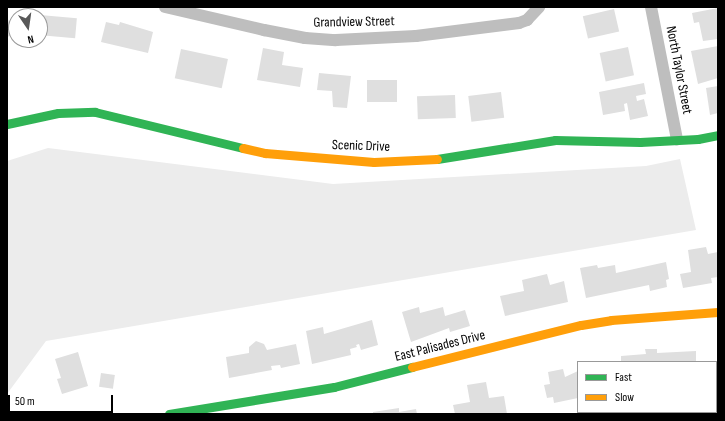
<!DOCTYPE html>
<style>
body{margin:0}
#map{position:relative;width:725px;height:421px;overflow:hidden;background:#fff;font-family:"Sofia Sans Condensed",sans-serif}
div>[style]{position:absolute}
.green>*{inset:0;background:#ececec}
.building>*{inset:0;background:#dfdfdf;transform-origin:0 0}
.street>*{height:12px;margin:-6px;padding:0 6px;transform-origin:6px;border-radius:6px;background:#bebebe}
.fast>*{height:9px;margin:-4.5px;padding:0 4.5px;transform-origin:4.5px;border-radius:4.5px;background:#30b455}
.slow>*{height:9px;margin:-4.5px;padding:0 4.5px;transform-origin:4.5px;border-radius:4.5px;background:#ff9f0a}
span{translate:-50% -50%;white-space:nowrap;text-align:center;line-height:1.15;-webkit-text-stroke:3.5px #fff;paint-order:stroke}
.street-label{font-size:14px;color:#000}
.frame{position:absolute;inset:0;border:8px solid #000;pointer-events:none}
.legend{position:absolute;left:577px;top:361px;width:140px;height:52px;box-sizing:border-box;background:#fff;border:1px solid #999;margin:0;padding:5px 7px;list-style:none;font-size:12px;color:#000}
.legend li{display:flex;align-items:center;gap:8px;height:20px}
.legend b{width:20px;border:1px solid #999}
.north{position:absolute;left:8px;top:8px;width:40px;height:40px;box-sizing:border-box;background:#fff;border:1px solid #999;border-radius:50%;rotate:167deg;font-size:11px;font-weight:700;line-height:16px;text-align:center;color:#000}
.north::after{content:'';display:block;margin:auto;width:14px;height:18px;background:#595959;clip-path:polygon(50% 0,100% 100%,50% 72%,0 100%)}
.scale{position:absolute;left:8px;top:395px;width:105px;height:18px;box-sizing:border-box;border:2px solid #000;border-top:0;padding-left:5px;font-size:12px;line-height:14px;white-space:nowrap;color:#000;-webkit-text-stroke:3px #fff;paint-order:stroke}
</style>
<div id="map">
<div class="green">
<div style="clip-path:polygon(48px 148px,333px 184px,646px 166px,680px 159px,696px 230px,46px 341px,7px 394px,7px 161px)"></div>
</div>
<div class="building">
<div style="clip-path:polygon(718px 8px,718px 39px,703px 41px,699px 22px,694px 23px,692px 13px)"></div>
<div style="left:614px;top:9px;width:23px;height:32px;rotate:77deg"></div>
<div style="left:40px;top:15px;width:37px;height:20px;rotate:5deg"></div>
<div style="clip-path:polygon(7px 16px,13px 35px,7px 37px)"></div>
<div style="clip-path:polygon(106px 22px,119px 25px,120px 22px,153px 32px,148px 53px,101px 42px)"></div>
<div style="clip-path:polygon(718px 46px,718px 78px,698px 84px,691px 51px)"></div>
<div style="left:628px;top:47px;width:29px;height:29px;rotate:78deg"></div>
<div style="clip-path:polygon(263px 48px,284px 52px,282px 65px,303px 68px,300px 87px,257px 80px)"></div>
<div style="left:181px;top:49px;width:48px;height:30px;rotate:12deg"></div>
<div style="clip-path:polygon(319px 73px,351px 76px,347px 108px,333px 107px,332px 91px,317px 90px)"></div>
<div style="left:367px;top:80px;width:30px;height:22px"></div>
<div style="clip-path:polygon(644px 83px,646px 94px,636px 96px,637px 101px,644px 99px,648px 116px,630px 120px,627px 103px,624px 104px,625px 111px,603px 115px,599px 92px)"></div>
<div style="clip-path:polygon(718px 86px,718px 113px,710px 115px,706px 88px)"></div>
<div style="left:501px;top:92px;width:26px;height:33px;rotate:83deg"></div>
<div style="left:455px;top:95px;width:23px;height:38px;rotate:88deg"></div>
<div style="clip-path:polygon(706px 247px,708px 254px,718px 252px,718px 277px,711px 278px,712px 283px,683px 288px,680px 274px,691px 272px,688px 250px)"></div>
<div style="clip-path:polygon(666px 262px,669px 279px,666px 280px,667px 287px,650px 291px,649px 285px,586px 298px,580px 268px,597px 265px,598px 268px,615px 265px,616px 273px)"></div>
<div style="clip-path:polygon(547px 274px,550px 285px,564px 281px,568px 302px,505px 316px,500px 296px,524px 291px,522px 280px)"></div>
<div style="clip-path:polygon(419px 307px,420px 313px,443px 307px,445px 316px,465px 310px,470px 326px,450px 332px,449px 328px,411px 342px,402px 312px)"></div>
<div style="clip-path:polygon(372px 320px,378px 345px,361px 350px,359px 344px,356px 345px,357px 347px,350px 349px,351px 355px,312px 364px,306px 331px,323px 327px,324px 334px)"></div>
<div style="clip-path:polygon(256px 341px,264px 344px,267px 350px,296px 344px,300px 364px,281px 368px,280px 365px,271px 366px,272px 370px,229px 378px,226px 357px,249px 353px,249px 347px)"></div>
<div style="clip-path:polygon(645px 349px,657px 349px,657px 353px,696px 351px,696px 362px,621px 362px,621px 356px,646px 354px)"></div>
<div style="clip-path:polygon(78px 352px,88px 386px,62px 394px,57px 379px,61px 378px,55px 359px)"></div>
<div style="clip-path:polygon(563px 369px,565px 377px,578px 371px,578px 398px,554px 403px,553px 397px,547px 398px,544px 385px,550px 384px,548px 372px)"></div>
<div style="left:101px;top:373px;width:14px;height:14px;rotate:8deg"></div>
<div style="clip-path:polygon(486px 382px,489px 398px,504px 396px,507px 414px,455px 414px,453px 405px,470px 402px,467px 385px)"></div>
<div style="clip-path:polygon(399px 408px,399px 412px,416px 409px,417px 414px,373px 414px,373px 412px)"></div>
</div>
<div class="street">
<div style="left:165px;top:7px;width:102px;rotate:13.1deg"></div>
<div style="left:264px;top:30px;width:42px;rotate:11deg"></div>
<div style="left:305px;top:38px;width:31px;rotate:4deg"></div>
<div style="left:336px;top:40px;width:80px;rotate:-2.9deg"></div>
<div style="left:416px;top:36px;width:104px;rotate:-7.2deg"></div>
<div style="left:519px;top:23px;width:9px;rotate:-21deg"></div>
<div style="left:527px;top:20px;width:18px;rotate:-47deg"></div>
<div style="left:651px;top:7px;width:135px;rotate:78.9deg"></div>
</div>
<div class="fast">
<div style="left:7px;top:124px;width:52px;rotate:-12.2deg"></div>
<div style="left:58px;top:113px;width:37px;rotate:-2deg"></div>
<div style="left:95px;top:112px;width:152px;rotate:13.7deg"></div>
<div style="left:437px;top:159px;width:120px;rotate:-9.1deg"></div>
<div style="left:555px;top:140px;width:85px;rotate:1.3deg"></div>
<div style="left:640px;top:142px;width:58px;rotate:-3deg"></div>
<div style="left:698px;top:139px;width:20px;rotate:-11deg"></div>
<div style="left:169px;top:414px;width:167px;rotate:-9.3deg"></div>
<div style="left:334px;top:387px;width:81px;rotate:-14.4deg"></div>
</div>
<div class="slow">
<div style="left:243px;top:148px;width:23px;rotate:13deg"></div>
<div style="left:265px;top:153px;width:109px;rotate:4.7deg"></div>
<div style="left:374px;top:162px;width:63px;rotate:-2.7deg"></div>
<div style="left:412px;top:367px;width:174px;rotate:-14deg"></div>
<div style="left:581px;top:325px;width:30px;rotate:-9deg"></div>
<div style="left:611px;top:320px;width:107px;rotate:-4.3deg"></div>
</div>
<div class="street-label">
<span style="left:354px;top:22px;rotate:-1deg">Grandview Street</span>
<span style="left:679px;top:70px;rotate:79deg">North Taylor Street</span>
<span style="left:361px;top:146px;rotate:2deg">Scenic Drive</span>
<span style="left:440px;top:346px;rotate:-14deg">East Palisades Drive</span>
</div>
<div class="frame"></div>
<ul class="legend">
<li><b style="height:5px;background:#30b455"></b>Fast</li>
<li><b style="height:5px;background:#ff9f0a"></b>Slow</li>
</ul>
<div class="north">N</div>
<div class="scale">50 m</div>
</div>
